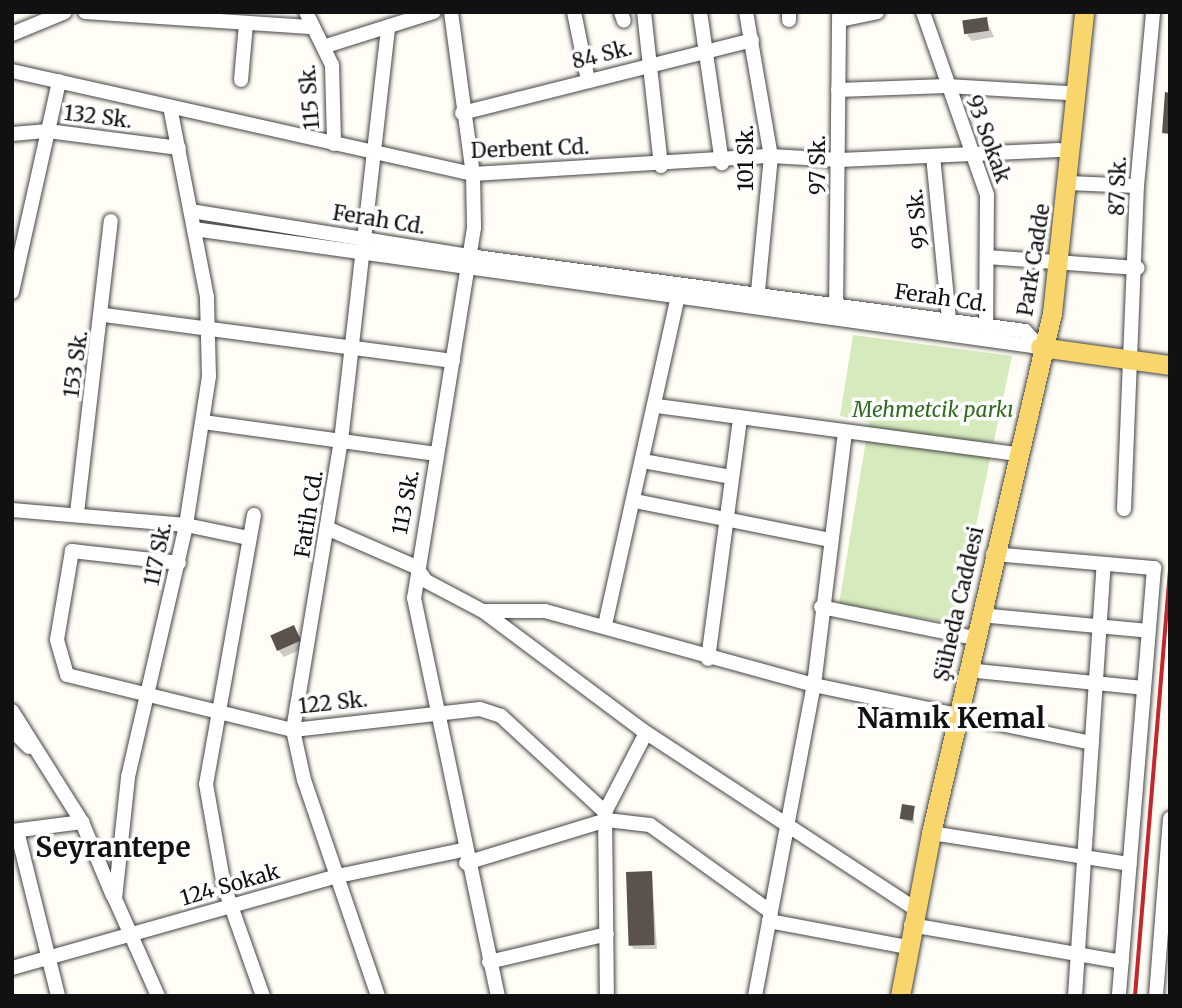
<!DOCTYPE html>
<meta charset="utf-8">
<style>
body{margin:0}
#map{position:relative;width:1182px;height:1008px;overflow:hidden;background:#fffdf5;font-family:Merriweather,serif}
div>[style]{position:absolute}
.green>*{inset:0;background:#d5ebbd}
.shadow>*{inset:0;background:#0003}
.building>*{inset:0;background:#5a524d;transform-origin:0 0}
.roads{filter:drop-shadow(0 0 2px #444) drop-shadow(0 0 2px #444)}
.minor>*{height:14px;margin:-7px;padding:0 7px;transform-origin:7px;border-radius:7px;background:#fff}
.major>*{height:19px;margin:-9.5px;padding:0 9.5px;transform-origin:9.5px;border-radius:9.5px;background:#f9d66b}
.rail>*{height:3.5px;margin:-1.75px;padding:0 1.75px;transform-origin:1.75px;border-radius:1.75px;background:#c4262e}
span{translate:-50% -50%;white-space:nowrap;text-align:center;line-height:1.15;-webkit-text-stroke:7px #fff;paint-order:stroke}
.street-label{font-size:21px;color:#111}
.park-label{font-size:21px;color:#2f6b1f;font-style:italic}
.district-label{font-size:28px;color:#111;font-weight:700}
.frame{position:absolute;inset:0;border:14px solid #111;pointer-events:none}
</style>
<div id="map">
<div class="green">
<div style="clip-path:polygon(853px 335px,1012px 356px,955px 624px,839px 604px,869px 422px,840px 416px)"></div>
</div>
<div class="shadow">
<div style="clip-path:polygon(986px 19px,994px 37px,972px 41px,967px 35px)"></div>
<div style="clip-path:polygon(294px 627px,306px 647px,284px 657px,279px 651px)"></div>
<div style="clip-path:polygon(914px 808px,914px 824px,904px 821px,901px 818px)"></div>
<div style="clip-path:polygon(652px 873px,657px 949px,634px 949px,630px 945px)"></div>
</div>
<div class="building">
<div style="left:987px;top:17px;width:14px;height:25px;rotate:82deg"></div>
<div style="clip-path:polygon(1165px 92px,1170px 93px,1170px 134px,1162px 133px)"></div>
<div style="left:294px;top:625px;width:17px;height:26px;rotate:66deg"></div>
<div style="left:902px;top:804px;width:13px;height:15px;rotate:9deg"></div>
<div style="left:652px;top:871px;width:74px;height:26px;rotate:88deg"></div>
</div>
<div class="roads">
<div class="minor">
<div style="left:85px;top:12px;width:225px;rotate:3.8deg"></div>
<div style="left:306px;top:12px;width:59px;rotate:63.9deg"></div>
<div style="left:332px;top:65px;width:79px;rotate:88.5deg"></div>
<div style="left:451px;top:12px;width:163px;rotate:82.3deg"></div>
<div style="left:473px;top:174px;width:54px;rotate:88.9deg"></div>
<div style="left:474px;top:228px;width:375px;rotate:99.2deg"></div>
<div style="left:414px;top:598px;width:407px;rotate:78.1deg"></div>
<div style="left:574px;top:12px;width:69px;rotate:78.4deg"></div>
<div style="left:621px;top:12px;width:9px;rotate:72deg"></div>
<div style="left:644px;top:12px;width:155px;rotate:83.7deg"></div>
<div style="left:700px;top:12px;width:153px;rotate:81.7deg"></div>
<div style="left:746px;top:12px;width:146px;rotate:80.2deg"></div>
<div style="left:771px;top:156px;width:147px;rotate:95.5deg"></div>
<div style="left:789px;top:12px;width:8px;rotate:90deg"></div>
<div style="left:923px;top:12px;width:194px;rotate:70.7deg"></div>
<div style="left:987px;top:195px;width:130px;rotate:90.4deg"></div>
<div style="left:840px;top:20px;width:38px;rotate:-12deg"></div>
<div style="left:12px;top:34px;width:57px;rotate:-22.5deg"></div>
<div style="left:326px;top:46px;width:113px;rotate:-17.5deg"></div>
<div style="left:12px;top:71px;width:472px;rotate:12.6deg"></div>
<div style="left:473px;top:174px;width:299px;rotate:-3.5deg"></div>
<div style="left:771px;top:156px;width:69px;rotate:3.3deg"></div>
<div style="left:840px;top:160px;width:219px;rotate:-2.6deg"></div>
<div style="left:241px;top:80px;width:56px;rotate:-84.9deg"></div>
<div style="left:838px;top:90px;width:109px;rotate:-2.1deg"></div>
<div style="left:947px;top:86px;width:120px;rotate:3.3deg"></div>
<div style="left:462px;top:113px;width:299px;rotate:-14.1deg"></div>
<div style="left:12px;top:134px;width:36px;rotate:-5deg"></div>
<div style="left:48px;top:131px;width:132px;rotate:7.4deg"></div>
<div style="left:933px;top:156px;width:165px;rotate:84.4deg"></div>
<div style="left:1068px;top:183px;width:69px;rotate:2.5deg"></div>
<div style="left:191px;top:211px;width:282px;rotate:9.2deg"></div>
<div style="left:469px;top:256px;width:561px;rotate:7.68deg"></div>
<div style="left:1025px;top:331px;width:22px;rotate:47deg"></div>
<div style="left:194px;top:229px;width:854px;rotate:7.94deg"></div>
<div style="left:987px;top:257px;width:151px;rotate:4.2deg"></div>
<div style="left:12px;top:292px;width:216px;rotate:-77.4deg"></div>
<div style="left:836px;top:312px;width:300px;rotate:-89.4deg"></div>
<div style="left:104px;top:315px;width:352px;rotate:7.5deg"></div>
<div style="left:657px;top:406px;width:362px;rotate:7.6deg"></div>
<div style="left:203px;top:422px;width:236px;rotate:7.8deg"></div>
<div style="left:643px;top:461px;width:89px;rotate:10.3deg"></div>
<div style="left:635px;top:501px;width:199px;rotate:11.3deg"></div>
<div style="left:1124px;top:509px;width:323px;rotate:-87.7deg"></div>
<div style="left:1137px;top:186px;width:175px;rotate:-84.7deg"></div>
<div style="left:12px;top:510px;width:175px;rotate:4.9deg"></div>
<div style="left:186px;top:525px;width:63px;rotate:11.8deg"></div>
<div style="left:77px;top:513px;width:294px;rotate:-83.4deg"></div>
<div style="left:254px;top:515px;width:273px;rotate:100.1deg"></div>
<div style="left:206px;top:784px;width:104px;rotate:80deg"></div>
<div style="left:224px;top:886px;width:117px;rotate:70.5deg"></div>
<div style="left:329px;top:529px;width:95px;rotate:23.6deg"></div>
<div style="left:416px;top:567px;width:17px;rotate:54deg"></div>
<div style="left:426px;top:581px;width:64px;rotate:27.8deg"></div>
<div style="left:483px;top:611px;width:199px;rotate:36.8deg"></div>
<div style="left:642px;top:730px;width:325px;rotate:33.2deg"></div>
<div style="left:993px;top:554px;width:162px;rotate:5deg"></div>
<div style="left:1154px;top:568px;width:429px;rotate:94.7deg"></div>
<div style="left:179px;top:563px;width:108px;rotate:-173.6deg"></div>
<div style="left:72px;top:551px;width:90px;rotate:99.6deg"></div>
<div style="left:57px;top:640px;width:36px;rotate:74deg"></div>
<div style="left:67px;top:675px;width:233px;rotate:13.7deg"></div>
<div style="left:293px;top:730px;width:188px;rotate:-6.4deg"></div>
<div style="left:480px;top:709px;width:22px;rotate:18deg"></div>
<div style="left:501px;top:716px;width:142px;rotate:42.7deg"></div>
<div style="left:605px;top:812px;width:184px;rotate:89.4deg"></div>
<div style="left:821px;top:607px;width:157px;rotate:11.4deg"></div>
<div style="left:483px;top:611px;width:62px"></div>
<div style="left:545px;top:611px;width:279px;rotate:15.4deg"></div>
<div style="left:814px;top:685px;width:284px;rotate:11.8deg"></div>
<div style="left:980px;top:615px;width:169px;rotate:5.4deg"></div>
<div style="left:605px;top:625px;width:337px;rotate:-77.5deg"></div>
<div style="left:708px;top:659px;width:242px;rotate:-82.4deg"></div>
<div style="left:967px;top:670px;width:177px;rotate:5.8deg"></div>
<div style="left:12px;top:711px;width:131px;rotate:57.8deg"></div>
<div style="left:82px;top:822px;width:80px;rotate:67.3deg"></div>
<div style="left:12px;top:730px;width:24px;rotate:45deg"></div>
<div style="left:605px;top:812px;width:89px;rotate:-62.6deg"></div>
<div style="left:12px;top:831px;width:71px;rotate:-7.3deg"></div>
<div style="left:17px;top:831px;width:170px;rotate:76deg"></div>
<div style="left:931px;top:833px;width:201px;rotate:8.9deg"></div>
<div style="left:466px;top:863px;width:147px;rotate:-17deg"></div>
<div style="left:607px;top:820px;width:43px;rotate:6.6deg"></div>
<div style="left:650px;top:825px;width:149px;rotate:35.7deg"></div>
<div style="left:769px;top:921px;width:140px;rotate:10.7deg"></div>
<div style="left:911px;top:925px;width:214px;rotate:9.9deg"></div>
<div style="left:489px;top:962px;width:121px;rotate:-13.3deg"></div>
<div style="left:12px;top:968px;width:339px;rotate:-15.8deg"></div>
<div style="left:338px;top:876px;width:127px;rotate:-11.8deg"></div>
<div style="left:158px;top:996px;width:106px;rotate:-113.9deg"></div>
<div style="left:115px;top:899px;width:123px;rotate:-83.9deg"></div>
<div style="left:128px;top:777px;width:259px;rotate:-77deg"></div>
<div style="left:186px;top:525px;width:151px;rotate:-81.2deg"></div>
<div style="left:209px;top:376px;width:79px;rotate:-91.5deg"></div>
<div style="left:207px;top:297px;width:189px;rotate:-101deg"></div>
<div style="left:378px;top:996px;width:228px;rotate:-108.9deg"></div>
<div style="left:304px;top:780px;width:51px;rotate:-102.4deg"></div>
<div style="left:293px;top:730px;width:293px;rotate:-80.6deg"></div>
<div style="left:341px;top:441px;width:417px;rotate:-83.5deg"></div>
<div style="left:755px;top:996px;width:317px;rotate:-79.3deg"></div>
<div style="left:814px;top:685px;width:253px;rotate:-83deg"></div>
<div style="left:1075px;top:996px;width:432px;rotate:-86.2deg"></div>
<div style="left:1156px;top:996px;width:178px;rotate:-85.5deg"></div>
</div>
<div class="major">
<div style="left:1040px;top:347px;width:131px;rotate:7.9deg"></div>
<div style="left:900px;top:996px;width:166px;rotate:-79.2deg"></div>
<div style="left:931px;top:833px;width:534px;rotate:-76.9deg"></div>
<div style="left:1052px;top:313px;width:303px;rotate:-83.9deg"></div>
</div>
</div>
<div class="rail">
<div style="left:1135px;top:996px;width:425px;rotate:-85.3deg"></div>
</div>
<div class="street-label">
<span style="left:602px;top:55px;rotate:-14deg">84 Sk.</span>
<span style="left:310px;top:97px;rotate:-94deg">115 Sk.</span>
<span style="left:98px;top:117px;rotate:7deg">132 Sk.</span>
<span style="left:988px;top:139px;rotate:70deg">93 Sokak</span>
<span style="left:530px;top:149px;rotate:-2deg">Derbent Cd.</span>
<span style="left:746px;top:158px;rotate:-90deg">101 Sk.</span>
<span style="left:818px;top:165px;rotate:-90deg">97 Sk.</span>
<span style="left:1118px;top:186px;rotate:-88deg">87 Sk.</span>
<span style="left:918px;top:219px;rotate:-96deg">95 Sk.</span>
<span style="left:379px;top:220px;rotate:9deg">Ferah Cd.</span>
<span style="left:1034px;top:260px;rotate:-81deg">Park Cadde</span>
<span style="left:941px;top:298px;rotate:8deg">Ferah Cd.</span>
<span style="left:76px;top:364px;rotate:-82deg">153 Sk.</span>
<span style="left:406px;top:502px;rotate:-79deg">113 Sk.</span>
<span style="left:309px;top:514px;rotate:-81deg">Fatih Cd.</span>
<span style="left:158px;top:554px;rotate:-78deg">117 Sk.</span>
<span style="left:959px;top:604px;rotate:-77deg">Şüheda Caddesi</span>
<span style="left:333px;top:703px;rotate:-6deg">122 Sk.</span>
<span style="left:230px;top:885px;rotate:-16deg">124 Sokak</span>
</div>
<div class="park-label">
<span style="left:933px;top:410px">Mehmetcik parkı</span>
</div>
<div class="district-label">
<span style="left:951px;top:718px">Namık Kemal</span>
<span style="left:113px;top:847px">Seyrantepe</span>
</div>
<div class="frame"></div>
</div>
